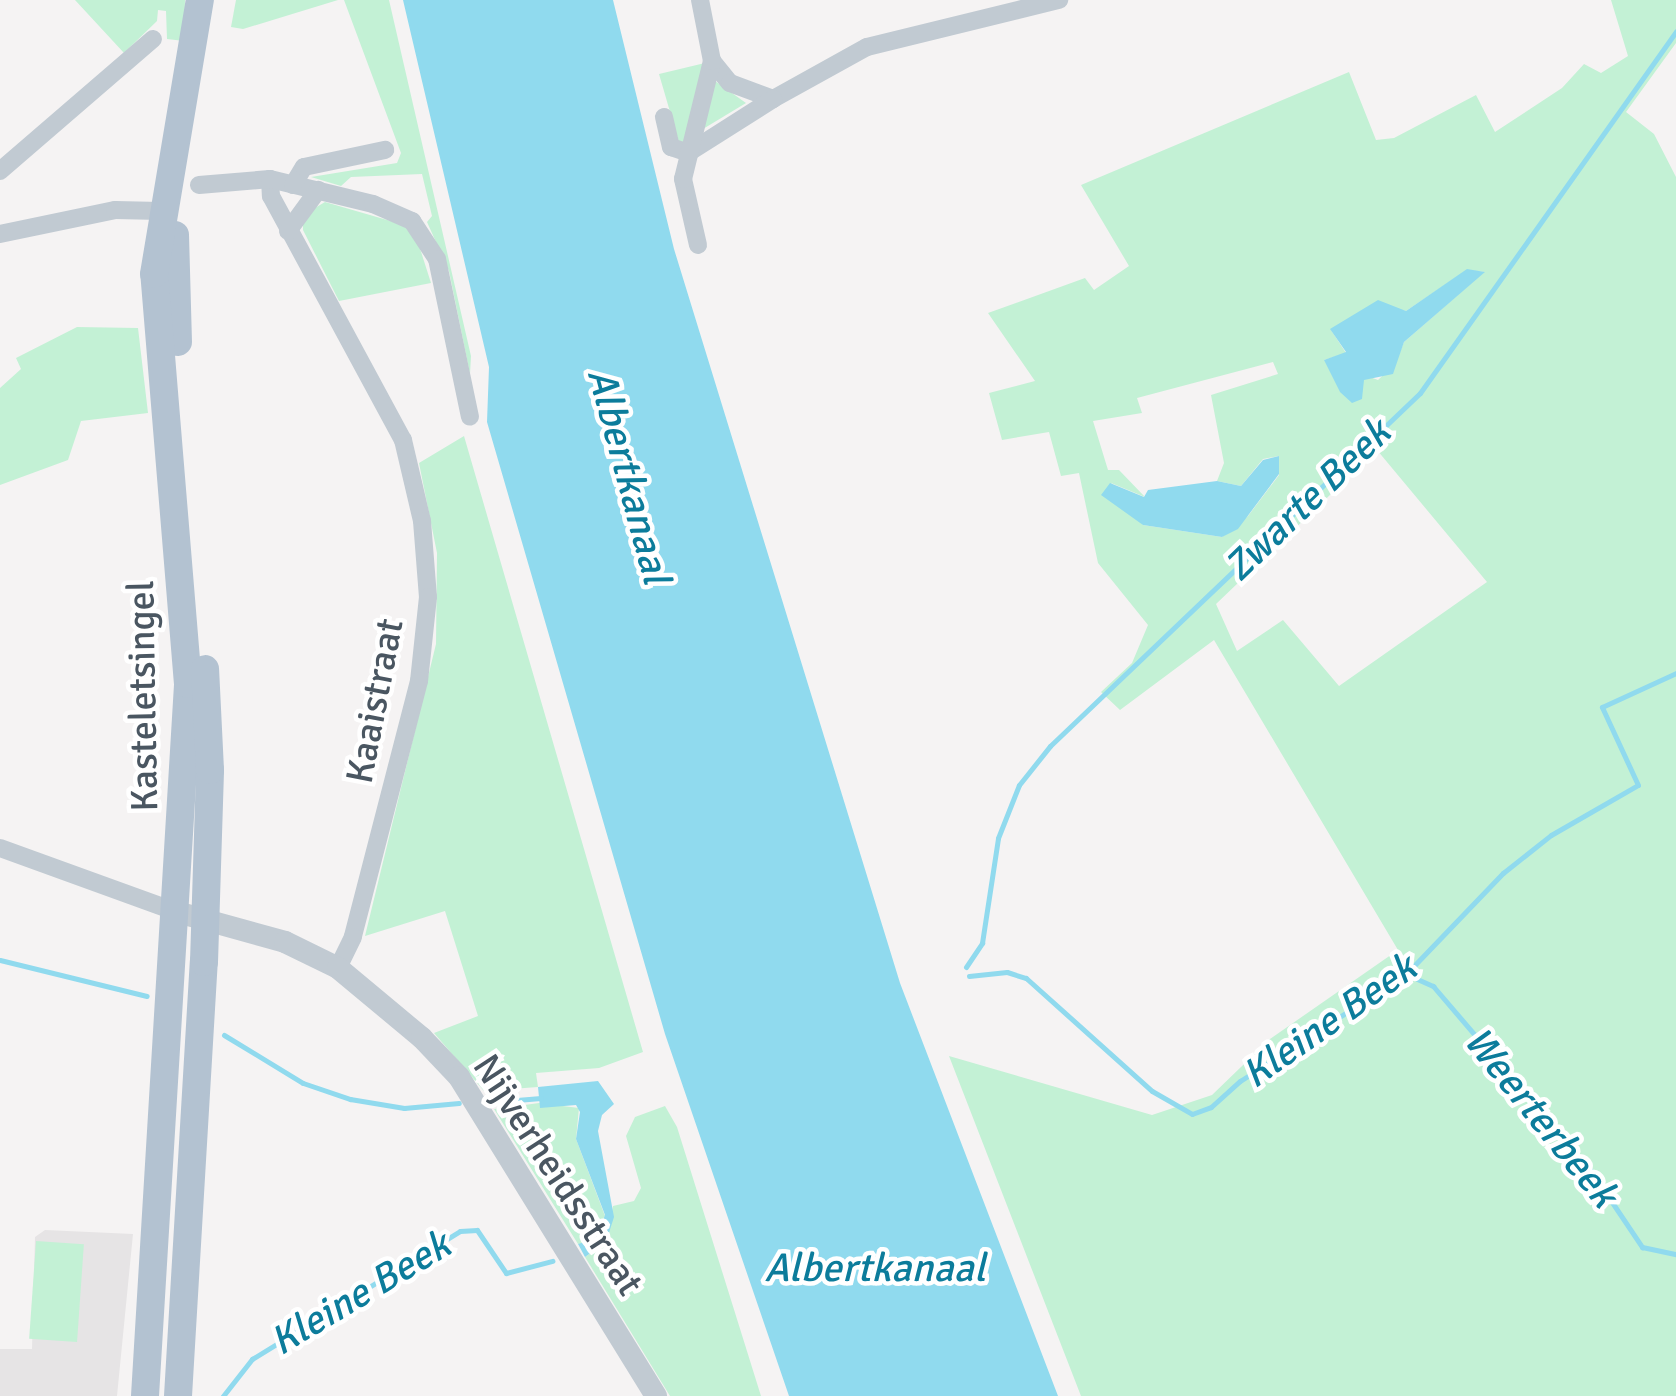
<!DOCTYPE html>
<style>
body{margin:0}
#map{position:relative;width:1676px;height:1396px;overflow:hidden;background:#f5f3f3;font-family:Signika,sans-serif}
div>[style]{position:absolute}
.education>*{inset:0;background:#e6e4e5}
.green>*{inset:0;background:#c3f1d5;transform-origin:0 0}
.water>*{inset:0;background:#90daee}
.stream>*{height:5px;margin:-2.5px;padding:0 2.5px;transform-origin:2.5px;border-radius:2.5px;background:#90daee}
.minor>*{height:18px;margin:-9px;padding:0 9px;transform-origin:9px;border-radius:9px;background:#c1cad2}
.tertiary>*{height:22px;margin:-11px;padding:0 11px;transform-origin:11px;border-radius:11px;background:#c1cad2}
.primary>*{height:28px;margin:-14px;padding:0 14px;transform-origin:14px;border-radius:14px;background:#b3c2d1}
span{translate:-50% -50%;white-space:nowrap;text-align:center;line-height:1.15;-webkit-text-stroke:9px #fff;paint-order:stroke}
.street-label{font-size:38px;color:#4a5661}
.water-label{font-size:40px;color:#0c7c9b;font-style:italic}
</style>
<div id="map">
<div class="education">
<div style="clip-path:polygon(45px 1230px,133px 1234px,117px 1396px,0 1396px,0 1349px,32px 1349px,35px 1237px)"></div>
</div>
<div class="green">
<div style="clip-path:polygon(75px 0,185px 0,184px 41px,167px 39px,166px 11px,158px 10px,157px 21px,124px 53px)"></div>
<div style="clip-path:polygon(236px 0,338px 0,243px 29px,231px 27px)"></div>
<div style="clip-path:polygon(344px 0,389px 0,471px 356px,470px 374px,449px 271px,427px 222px,432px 216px,422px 174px,351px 177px,341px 186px,311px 177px,397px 163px,401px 153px)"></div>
<div style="clip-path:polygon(evenodd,1611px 0,1676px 0,1676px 43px,1626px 112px,1654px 134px,1676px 177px,1676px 1396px,1081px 1396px,949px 1056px,1152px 1115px,1212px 1095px,1270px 1039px,1398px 950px,1214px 640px,1120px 710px,1101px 692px,1132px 663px,1148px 625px,1098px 563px,1079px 473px,1061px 476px,1049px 432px,1002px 440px,989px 393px,1035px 381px,988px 313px,1085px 278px,1094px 290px,1129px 266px,1081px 185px,1349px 72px,1376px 140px,1394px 138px,1476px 95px,1495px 132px,1562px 88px,1584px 64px,1601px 73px,1628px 56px,1611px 0,1467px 270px,1484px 272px,1404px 342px,1395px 364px,1378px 380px,1324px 360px,1346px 353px,1331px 330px,1388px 307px,1406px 311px,1467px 270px,1611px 0,1273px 362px,1278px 374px,1211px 395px,1224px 463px,1217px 481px,1241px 486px,1263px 459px,1279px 456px,1279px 475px,1248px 516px,1222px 537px,1143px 525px,1111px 483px,1145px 497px,1119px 470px,1108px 470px,1093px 421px,1142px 413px,1137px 398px,1273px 362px,1611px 0,1377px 450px,1487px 582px,1339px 686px,1283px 620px,1237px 651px,1216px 604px,1377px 450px)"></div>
<div style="clip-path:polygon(705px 63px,684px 143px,680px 146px,659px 74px)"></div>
<div style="clip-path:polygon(715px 81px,746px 103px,703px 129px)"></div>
<div style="clip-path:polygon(325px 202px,401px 224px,416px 236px,431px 283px,339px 301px,303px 230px,303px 215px)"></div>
<div style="clip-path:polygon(77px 327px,138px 328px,148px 413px,81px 421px,68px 460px,0 485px,0 388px,21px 369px,16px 358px)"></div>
<div style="clip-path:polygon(464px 436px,643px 1052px,599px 1068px,536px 1073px,538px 1087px,484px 1091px,434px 1033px,478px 1016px,445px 911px,365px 936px,436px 644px,437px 553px,419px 463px)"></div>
<div style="clip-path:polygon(539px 1103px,579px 1108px,576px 1139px,605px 1216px,587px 1243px,578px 1244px,494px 1109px)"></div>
<div style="clip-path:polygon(665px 1106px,677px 1127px,761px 1396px,670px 1396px,585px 1257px,606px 1242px,613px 1206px,634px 1201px,641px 1188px,626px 1136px,635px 1117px)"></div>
<div style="left:36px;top:1241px;width:48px;height:98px;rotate:4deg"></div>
</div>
<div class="water">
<div style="clip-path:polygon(403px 0,613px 0,674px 249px,900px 983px,1058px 1396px,789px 1396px,665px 1034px,487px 422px,489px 367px)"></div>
<div style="clip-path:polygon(1467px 269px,1485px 272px,1404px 342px,1393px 374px,1364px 380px,1362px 399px,1352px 403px,1340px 392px,1324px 360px,1346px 352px,1330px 329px,1378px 300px,1406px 311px)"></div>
<div style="clip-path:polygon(1279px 456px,1279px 474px,1238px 529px,1222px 537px,1143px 525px,1101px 495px,1110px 483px,1144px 497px,1148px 490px,1217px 481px,1241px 486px,1263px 460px)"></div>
<div style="clip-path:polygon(598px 1081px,614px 1104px,602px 1115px,598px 1131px,614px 1217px,606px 1242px,585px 1257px,578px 1244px,596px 1238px,605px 1215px,576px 1139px,580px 1112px,576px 1105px,540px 1108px,538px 1087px)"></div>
</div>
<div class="stream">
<div style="left:0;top:960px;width:151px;rotate:13.8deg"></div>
<div style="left:966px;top:967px;width:29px;rotate:-56deg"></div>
<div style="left:982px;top:943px;width:106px;rotate:-81.3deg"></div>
<div style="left:998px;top:838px;width:57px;rotate:-68.4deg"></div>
<div style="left:1019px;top:785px;width:50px;rotate:-51.5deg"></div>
<div style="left:1050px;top:746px;width:511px;rotate:-43.65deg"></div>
<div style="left:1420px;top:393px;width:443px;rotate:-54.7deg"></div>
<div style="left:1406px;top:974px;width:30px;rotate:24deg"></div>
<div style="left:1433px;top:986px;width:243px;rotate:49.5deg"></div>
<div style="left:1591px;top:1171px;width:92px;rotate:56.1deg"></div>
<div style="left:1642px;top:1247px;width:35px;rotate:12deg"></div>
<div style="left:969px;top:976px;width:38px;rotate:-6deg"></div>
<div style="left:1007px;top:972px;width:20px;rotate:18deg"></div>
<div style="left:1026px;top:978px;width:169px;rotate:41.9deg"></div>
<div style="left:1152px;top:1091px;width:46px;rotate:29.9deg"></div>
<div style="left:1192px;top:1114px;width:20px;rotate:-20deg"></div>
<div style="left:1211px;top:1107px;width:39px;rotate:-42deg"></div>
<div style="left:1240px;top:1081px;width:197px;rotate:-32.8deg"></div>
<div style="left:1406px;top:974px;width:140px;rotate:-46.2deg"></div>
<div style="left:1503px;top:873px;width:61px;rotate:-38.4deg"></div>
<div style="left:1551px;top:835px;width:100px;rotate:-29.9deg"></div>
<div style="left:1638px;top:785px;width:86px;rotate:-114.8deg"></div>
<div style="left:1602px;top:707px;width:81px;rotate:-24.7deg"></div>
<div style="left:224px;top:1035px;width:92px;rotate:31.3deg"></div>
<div style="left:303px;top:1083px;width:50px;rotate:18.8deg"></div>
<div style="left:350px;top:1099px;width:55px;rotate:9.5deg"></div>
<div style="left:404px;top:1108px;width:55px;rotate:-5.2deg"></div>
<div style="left:494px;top:1102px;width:47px;rotate:-4.9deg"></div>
<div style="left:223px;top:1396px;width:47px;rotate:-51.9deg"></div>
<div style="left:252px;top:1359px;width:244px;rotate:-31.6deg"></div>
<div style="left:460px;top:1231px;width:17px;rotate:-3deg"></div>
<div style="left:477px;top:1230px;width:52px;rotate:56deg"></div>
<div style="left:506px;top:1273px;width:48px;rotate:-14.6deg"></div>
</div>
<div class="minor">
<div style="left:712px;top:61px;width:28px;rotate:51deg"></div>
<div style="left:730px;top:83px;width:46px;rotate:20.4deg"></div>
<div style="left:773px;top:99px;width:107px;rotate:-29deg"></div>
<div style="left:867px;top:47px;width:198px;rotate:-13.8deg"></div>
<div style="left:664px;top:117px;width:31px;rotate:77deg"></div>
<div style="left:671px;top:147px;width:18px;rotate:19deg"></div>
<div style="left:688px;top:153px;width:101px;rotate:-32.4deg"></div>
<div style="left:0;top:171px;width:202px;rotate:-40.8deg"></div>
<div style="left:270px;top:179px;width:17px;rotate:87deg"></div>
<div style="left:271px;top:196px;width:277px;rotate:61.6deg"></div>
<div style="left:403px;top:440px;width:83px;rotate:76.8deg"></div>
<div style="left:422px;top:521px;width:76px;rotate:85.5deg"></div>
<div style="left:428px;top:597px;width:84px;rotate:96.1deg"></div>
<div style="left:419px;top:681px;width:264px;rotate:104.5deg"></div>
<div style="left:353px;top:937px;width:34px;rotate:116deg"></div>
<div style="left:199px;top:185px;width:71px;rotate:-4.8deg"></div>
<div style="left:270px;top:179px;width:106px;rotate:13.6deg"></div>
<div style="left:373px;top:204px;width:43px;rotate:23.6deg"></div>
<div style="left:412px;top:221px;width:45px;rotate:56.7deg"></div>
<div style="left:437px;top:259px;width:161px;rotate:78.2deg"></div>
<div style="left:293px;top:185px;width:21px;rotate:-59deg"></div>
<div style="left:304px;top:167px;width:83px;rotate:-11.9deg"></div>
<div style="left:288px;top:231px;width:51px;rotate:-53.8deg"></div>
<div style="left:0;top:234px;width:117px;rotate:-11.8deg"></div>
<div style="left:115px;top:210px;width:46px;rotate:1.2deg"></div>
<div style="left:698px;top:245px;width:68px;rotate:-102.8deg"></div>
<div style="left:683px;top:179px;width:122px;rotate:-76.2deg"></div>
<div style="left:712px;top:61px;width:62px;rotate:-101.1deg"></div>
<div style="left:0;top:848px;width:188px;rotate:19.9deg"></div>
</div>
<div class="tertiary">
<div style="left:177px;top:912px;width:112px;rotate:15.5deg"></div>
<div style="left:285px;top:942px;width:59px;rotate:26.1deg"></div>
<div style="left:338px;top:968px;width:109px;rotate:39.8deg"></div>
<div style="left:422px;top:1038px;width:54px;rotate:46.5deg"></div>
<div style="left:459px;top:1077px;width:375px;rotate:58.3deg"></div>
</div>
<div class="primary">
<div style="left:175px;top:235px;width:107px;rotate:88.4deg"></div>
<div style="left:145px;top:1396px;width:713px;rotate:-86.54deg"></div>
<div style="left:188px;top:684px;width:411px;rotate:-94.7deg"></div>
<div style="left:154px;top:274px;width:278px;rotate:-80.5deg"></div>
<div style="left:178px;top:1396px;width:435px;rotate:-86.6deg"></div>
<div style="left:204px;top:962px;width:192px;rotate:-88.2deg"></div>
<div style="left:210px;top:770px;width:101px;rotate:-92.8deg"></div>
</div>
<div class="street-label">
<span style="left:143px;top:696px;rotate:-91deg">Kasteletsingel</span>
<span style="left:375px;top:701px;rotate:-79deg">Kaaistraat</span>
<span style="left:558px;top:1175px;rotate:57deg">Nijverheidsstraat</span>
</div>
<div class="water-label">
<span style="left:629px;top:476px;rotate:75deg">Albertkanaal</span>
<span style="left:1307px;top:500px;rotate:-44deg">Zwarte Beek</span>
<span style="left:1329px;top:1021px;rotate:-35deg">Kleine Beek</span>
<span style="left:1541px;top:1117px;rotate:51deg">Weerterbeek</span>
<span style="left:875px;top:1268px">Albertkanaal</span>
<span style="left:360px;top:1293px;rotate:-31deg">Kleine Beek</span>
</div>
</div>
